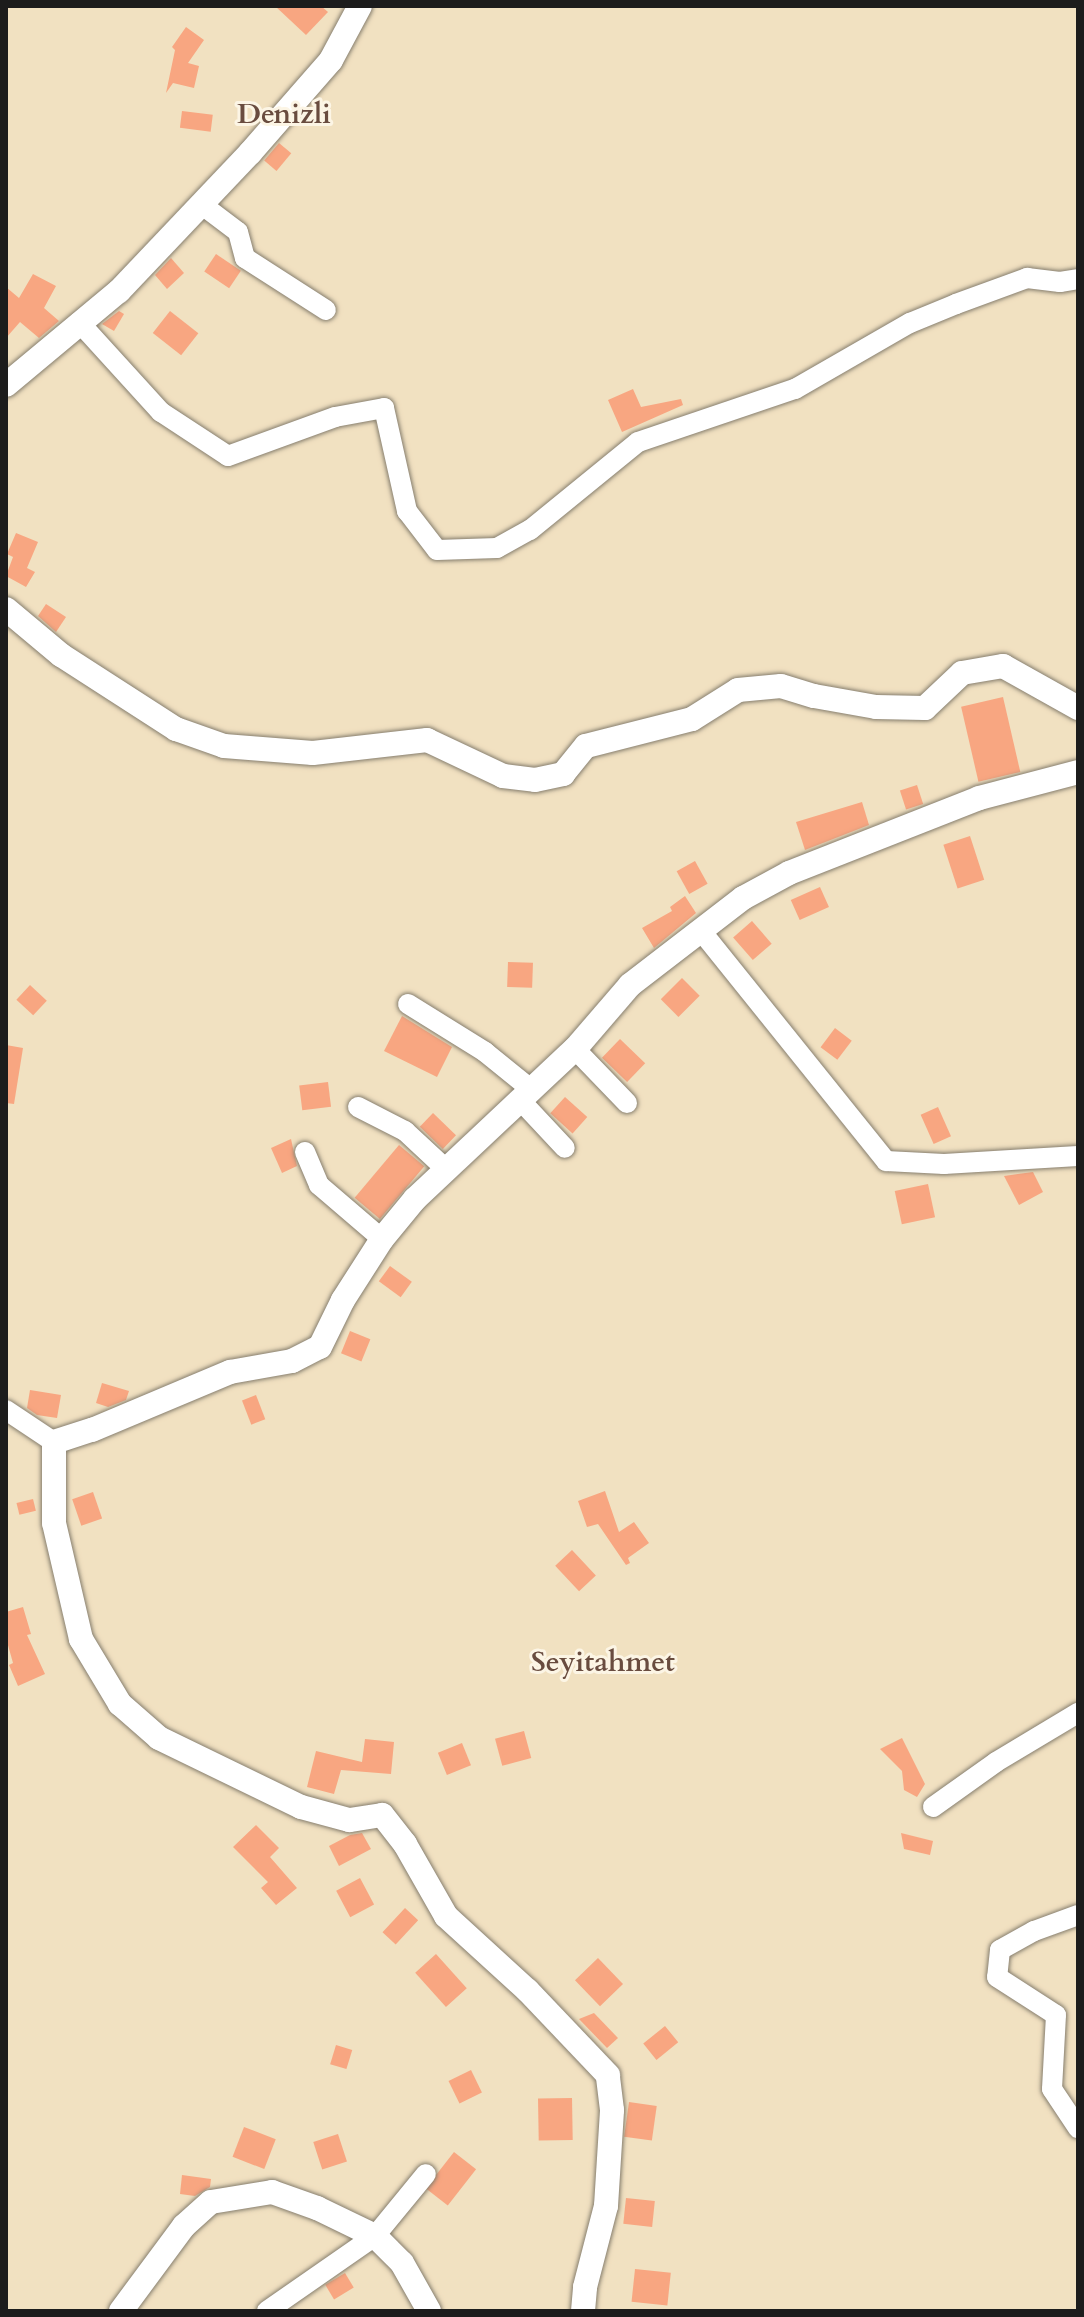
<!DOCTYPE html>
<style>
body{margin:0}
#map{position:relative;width:1084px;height:2317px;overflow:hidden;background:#f1e1c1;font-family:Cardo,serif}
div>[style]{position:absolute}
.building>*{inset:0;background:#f8a681;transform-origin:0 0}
.roads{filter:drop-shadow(0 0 2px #867e6e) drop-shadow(0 0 2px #867e6e)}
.minor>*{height:20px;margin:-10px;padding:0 10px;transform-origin:10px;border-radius:10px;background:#fff}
.tertiary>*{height:24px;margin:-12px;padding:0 12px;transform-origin:12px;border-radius:12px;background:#fff}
span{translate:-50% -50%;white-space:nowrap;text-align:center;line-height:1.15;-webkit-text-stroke:6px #fcf5e5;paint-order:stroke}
.quarter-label{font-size:28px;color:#694c3f;font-weight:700}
.frame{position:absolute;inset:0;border:8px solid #1c1c1c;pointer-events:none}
</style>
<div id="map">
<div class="building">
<div style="clip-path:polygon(275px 6px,321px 6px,328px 12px,306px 35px)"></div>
<div style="clip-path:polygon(186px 27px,204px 40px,188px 63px,199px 66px,194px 88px,173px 83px,166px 93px,175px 50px,172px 47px)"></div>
<div style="left:182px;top:111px;width:31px;height:17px;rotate:7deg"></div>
<div style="left:279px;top:143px;width:16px;height:23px;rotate:40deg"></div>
<div style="left:216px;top:254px;width:30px;height:21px;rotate:34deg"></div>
<div style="clip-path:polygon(171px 258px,184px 273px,167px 289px,155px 275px)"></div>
<div style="clip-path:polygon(33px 274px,56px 286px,44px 308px,59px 321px,39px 338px,20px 322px,6px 338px,6px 287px,19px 298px)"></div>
<div style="clip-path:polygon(119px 311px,124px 314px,114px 331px,102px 324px)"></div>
<div style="left:170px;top:311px;width:36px;height:28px;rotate:38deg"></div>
<div style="clip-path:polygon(633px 389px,641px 407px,681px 399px,683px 405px,622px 432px,608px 400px)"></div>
<div style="clip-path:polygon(16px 533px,38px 542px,27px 568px,35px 572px,26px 587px,6px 576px,13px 557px,7px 554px)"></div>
<div style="clip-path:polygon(46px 604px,66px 617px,56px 632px,38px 616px)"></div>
<div style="left:1003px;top:697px;width:77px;height:43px;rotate:77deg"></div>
<div style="left:917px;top:785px;width:20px;height:18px;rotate:72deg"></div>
<div style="clip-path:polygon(862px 802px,869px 825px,805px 850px,796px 822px)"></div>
<div style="left:970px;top:836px;width:46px;height:28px;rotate:72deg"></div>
<div style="left:695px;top:861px;width:26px;height:21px;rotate:61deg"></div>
<div style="left:820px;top:887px;width:22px;height:32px;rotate:66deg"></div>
<div style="clip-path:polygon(685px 896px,696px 913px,654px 948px,642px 928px,672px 911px,670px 907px)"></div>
<div style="left:752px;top:921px;width:30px;height:25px;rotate:49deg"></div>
<div style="left:508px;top:962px;width:25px;height:25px;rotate:2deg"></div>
<div style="left:682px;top:978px;width:25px;height:30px;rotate:45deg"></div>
<div style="left:30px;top:985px;width:23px;height:20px;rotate:43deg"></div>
<div style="clip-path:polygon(402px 1016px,452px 1047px,437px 1077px,384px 1051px)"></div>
<div style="left:835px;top:1028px;width:21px;height:24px;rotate:37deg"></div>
<div style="left:620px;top:1039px;width:35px;height:26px;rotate:44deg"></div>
<div style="clip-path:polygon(6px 1045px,23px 1048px,14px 1104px,6px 1103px)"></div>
<div style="left:328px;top:1082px;width:25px;height:29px;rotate:83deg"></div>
<div style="left:565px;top:1097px;width:30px;height:22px;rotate:42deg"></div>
<div style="left:938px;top:1107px;width:32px;height:19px;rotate:66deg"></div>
<div style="left:433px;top:1113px;width:32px;height:19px;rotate:44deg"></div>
<div style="clip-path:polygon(291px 1139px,297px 1166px,282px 1173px,271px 1148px)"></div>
<div style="left:399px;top:1145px;width:33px;height:69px;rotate:40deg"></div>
<div style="clip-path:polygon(1033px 1172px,1043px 1192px,1019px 1205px,1004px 1176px)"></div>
<div style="left:928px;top:1184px;width:34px;height:34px;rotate:78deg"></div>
<div style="left:390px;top:1266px;width:27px;height:19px;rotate:36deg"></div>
<div style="left:350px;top:1331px;width:22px;height:24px;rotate:22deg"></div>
<div style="clip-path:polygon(102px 1383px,129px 1391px,126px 1400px,108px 1407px,96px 1403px)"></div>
<div style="clip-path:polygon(30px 1390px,61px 1395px,57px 1418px,37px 1415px,27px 1408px)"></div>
<div style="left:256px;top:1395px;width:26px;height:15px;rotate:69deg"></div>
<div style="clip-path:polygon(605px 1491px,619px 1532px,634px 1522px,649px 1543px,628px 1558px,630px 1563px,626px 1565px,598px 1524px,587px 1527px,578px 1501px)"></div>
<div style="left:93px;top:1492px;width:28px;height:22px;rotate:71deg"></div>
<div style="left:33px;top:1499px;width:12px;height:17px;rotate:76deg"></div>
<div style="left:572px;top:1550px;width:35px;height:23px;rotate:47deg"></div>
<div style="clip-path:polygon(23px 1607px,31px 1634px,27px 1635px,45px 1674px,18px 1686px,9px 1665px,13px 1663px,6px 1638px,6px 1612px)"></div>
<div style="left:524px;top:1731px;width:28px;height:30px;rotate:75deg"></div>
<div style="clip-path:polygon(902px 1738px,925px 1784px,917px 1797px,904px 1790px,902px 1771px,880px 1749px)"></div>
<div style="clip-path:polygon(365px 1739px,394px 1742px,391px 1774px,341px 1770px,334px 1794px,307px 1787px,316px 1751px,362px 1762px)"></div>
<div style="left:462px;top:1743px;width:24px;height:26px;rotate:68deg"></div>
<div style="clip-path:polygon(256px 1825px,279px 1848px,270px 1857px,297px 1888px,276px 1905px,261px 1888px,268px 1882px,233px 1847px)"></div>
<div style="clip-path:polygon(362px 1833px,371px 1849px,339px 1866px,329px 1846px,350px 1835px)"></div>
<div style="clip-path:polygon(901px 1833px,933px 1841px,930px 1855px,904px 1849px)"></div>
<div style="left:360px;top:1878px;width:30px;height:27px;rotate:62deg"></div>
<div style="left:405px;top:1908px;width:18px;height:33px;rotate:43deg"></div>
<div style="left:436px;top:1954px;width:46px;height:28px;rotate:48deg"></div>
<div style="left:598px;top:1958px;width:36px;height:32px;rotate:46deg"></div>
<div style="clip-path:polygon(594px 2013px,618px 2038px,607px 2048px,579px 2019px)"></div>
<div style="left:665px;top:2026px;width:21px;height:28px;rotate:51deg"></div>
<div style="left:336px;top:2045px;width:17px;height:20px;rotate:17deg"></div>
<div style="left:471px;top:2070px;width:25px;height:25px;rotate:64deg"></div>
<div style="left:572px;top:2098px;width:42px;height:34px;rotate:89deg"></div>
<div style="left:629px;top:2102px;width:28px;height:35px;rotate:8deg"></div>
<div style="left:244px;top:2127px;width:34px;height:32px;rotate:21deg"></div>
<div style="left:338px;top:2134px;width:29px;height:26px;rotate:72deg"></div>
<div style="left:454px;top:2152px;width:28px;height:46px;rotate:38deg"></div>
<div style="clip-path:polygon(182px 2175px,211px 2179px,210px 2187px,195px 2196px,180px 2194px)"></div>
<div style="left:626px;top:2198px;width:29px;height:26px;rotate:6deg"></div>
<div style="left:635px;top:2269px;width:36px;height:33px;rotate:6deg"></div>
<div style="left:345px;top:2273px;width:17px;height:23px;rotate:59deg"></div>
</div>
<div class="roads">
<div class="minor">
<div style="left:201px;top:204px;width:46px;rotate:37.1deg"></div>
<div style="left:238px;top:232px;width:27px;rotate:75deg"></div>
<div style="left:245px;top:258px;width:96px;rotate:32.7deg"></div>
<div style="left:79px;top:322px;width:122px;rotate:47.7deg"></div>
<div style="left:161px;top:412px;width:80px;rotate:33.3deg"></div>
<div style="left:228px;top:456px;width:114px;rotate:-20deg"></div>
<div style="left:335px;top:417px;width:50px;rotate:-10.4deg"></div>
<div style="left:384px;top:408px;width:106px;rotate:77.4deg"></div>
<div style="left:407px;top:511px;width:49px;rotate:52.4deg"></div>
<div style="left:437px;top:550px;width:60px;rotate:-1.9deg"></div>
<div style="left:497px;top:548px;width:38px;rotate:-29deg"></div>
<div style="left:530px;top:530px;width:139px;rotate:-39.2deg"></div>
<div style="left:638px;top:442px;width:166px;rotate:-18.7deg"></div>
<div style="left:795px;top:389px;width:133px;rotate:-29.9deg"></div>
<div style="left:910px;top:323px;width:50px;rotate:-22.4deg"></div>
<div style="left:956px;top:304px;width:76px;rotate:-20.1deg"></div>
<div style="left:1027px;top:278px;width:33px;rotate:7deg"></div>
<div style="left:1060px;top:282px;width:18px;rotate:-9deg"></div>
<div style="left:702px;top:932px;width:294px;rotate:51.2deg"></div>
<div style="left:886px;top:1161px;width:58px;rotate:3deg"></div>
<div style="left:944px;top:1164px;width:134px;rotate:-3.4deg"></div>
<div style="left:408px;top:1004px;width:91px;rotate:31.9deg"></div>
<div style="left:485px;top:1052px;width:60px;rotate:39deg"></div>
<div style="left:575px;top:1049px;width:75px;rotate:46.1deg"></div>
<div style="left:521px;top:1101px;width:64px;rotate:46.9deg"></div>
<div style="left:358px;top:1107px;width:53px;rotate:27.1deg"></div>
<div style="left:405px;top:1131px;width:57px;rotate:42.9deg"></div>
<div style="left:305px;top:1152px;width:36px;rotate:67deg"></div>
<div style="left:319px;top:1185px;width:83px;rotate:40.6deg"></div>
<div style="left:6px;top:1410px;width:58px;rotate:33.7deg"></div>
<div style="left:933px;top:1807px;width:77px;rotate:-35.5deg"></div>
<div style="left:996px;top:1762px;width:96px;rotate:-30.9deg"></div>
<div style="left:1078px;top:1915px;width:47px;rotate:160deg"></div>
<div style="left:1034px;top:1931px;width:39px;rotate:151deg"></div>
<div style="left:1000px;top:1950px;width:27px;rotate:96deg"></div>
<div style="left:997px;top:1977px;width:70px;rotate:32.8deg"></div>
<div style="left:1056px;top:2015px;width:74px;rotate:93.1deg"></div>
<div style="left:1052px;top:2089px;width:47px;rotate:56.3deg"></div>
<div style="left:267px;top:2311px;width:131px;rotate:-34.8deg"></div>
<div style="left:375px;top:2236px;width:80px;rotate:-50.6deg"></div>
</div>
<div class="tertiary">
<div style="left:6px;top:385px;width:147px;rotate:-39.8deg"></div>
<div style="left:119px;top:291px;width:190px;rotate:-46.5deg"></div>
<div style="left:250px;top:153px;width:123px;rotate:-48.9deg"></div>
<div style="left:331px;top:60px;width:61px;rotate:-61.8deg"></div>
<div style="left:6px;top:609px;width:72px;rotate:39.9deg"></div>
<div style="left:61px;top:655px;width:137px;rotate:32.8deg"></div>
<div style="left:176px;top:729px;width:51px;rotate:19.5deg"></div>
<div style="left:224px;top:746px;width:89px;rotate:4.5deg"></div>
<div style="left:313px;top:753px;width:115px;rotate:-6.5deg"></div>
<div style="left:427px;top:740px;width:84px;rotate:25.3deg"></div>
<div style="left:503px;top:776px;width:32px;rotate:7deg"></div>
<div style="left:535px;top:780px;width:29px;rotate:-12deg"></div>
<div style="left:563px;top:774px;width:36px;rotate:-51deg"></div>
<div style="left:586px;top:746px;width:109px;rotate:-14.3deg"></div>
<div style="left:692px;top:719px;width:54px;rotate:-32.2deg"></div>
<div style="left:738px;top:690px;width:43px;rotate:-5.3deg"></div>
<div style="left:781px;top:686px;width:34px;rotate:17deg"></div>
<div style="left:814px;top:696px;width:63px;rotate:10.1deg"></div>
<div style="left:876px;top:707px;width:49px;rotate:1.2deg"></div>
<div style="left:925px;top:708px;width:51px;rotate:-43.4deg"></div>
<div style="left:962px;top:673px;width:42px;rotate:-9.7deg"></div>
<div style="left:1003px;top:666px;width:86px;rotate:29.2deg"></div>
<div style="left:121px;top:2311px;width:106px;rotate:-53.5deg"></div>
<div style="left:184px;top:2226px;width:36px;rotate:-42deg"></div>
<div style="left:211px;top:2202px;width:62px;rotate:-9.3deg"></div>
<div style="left:272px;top:2192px;width:48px;rotate:19.6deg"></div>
<div style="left:317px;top:2208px;width:64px;rotate:25.8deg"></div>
<div style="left:375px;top:2236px;width:38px;rotate:45deg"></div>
<div style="left:402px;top:2263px;width:55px;rotate:60.6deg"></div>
<div style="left:583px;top:2311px;width:24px;rotate:-85deg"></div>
<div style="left:585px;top:2287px;width:84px;rotate:-75.5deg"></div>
<div style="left:606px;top:2206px;width:96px;rotate:-86.4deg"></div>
<div style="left:612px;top:2110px;width:35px;rotate:-97deg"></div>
<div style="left:608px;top:2075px;width:116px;rotate:-133.6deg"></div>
<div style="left:528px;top:1991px;width:111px;rotate:-137.6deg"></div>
<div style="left:446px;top:1916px;width:83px;rotate:-119.7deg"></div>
<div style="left:405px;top:1844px;width:37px;rotate:-128deg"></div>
<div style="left:382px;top:1815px;width:33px;rotate:171deg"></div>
<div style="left:349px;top:1820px;width:50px;rotate:-164.8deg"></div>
<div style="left:301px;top:1807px;width:158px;rotate:-154.1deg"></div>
<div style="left:159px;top:1738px;width:52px;rotate:-138.9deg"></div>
<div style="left:120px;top:1704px;width:76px;rotate:-121deg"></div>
<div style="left:81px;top:1639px;width:119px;rotate:-103.1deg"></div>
<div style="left:54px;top:1523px;width:81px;rotate:-90deg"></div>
<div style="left:54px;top:1442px;width:40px;rotate:-18deg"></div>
<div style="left:92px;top:1430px;width:150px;rotate:-22.8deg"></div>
<div style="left:230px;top:1372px;width:63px;rotate:-10.1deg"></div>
<div style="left:292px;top:1361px;width:31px;rotate:-27deg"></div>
<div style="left:320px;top:1347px;width:52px;rotate:-63.9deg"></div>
<div style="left:343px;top:1300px;width:72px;rotate:-57.4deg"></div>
<div style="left:382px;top:1239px;width:52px;rotate:-50.5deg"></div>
<div style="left:415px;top:1199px;width:219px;rotate:-43.2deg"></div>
<div style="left:575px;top:1049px;width:84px;rotate:-49.3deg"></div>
<div style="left:630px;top:985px;width:143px;rotate:-37.6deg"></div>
<div style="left:743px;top:898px;width:52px;rotate:-28.5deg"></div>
<div style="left:789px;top:873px;width:204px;rotate:-21.5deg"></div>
<div style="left:979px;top:798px;width:102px;rotate:-14.7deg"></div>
</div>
</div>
<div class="quarter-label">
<span style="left:284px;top:114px">Denizli</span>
<span style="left:603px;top:1662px">Seyitahmet</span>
</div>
<div class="frame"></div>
</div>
